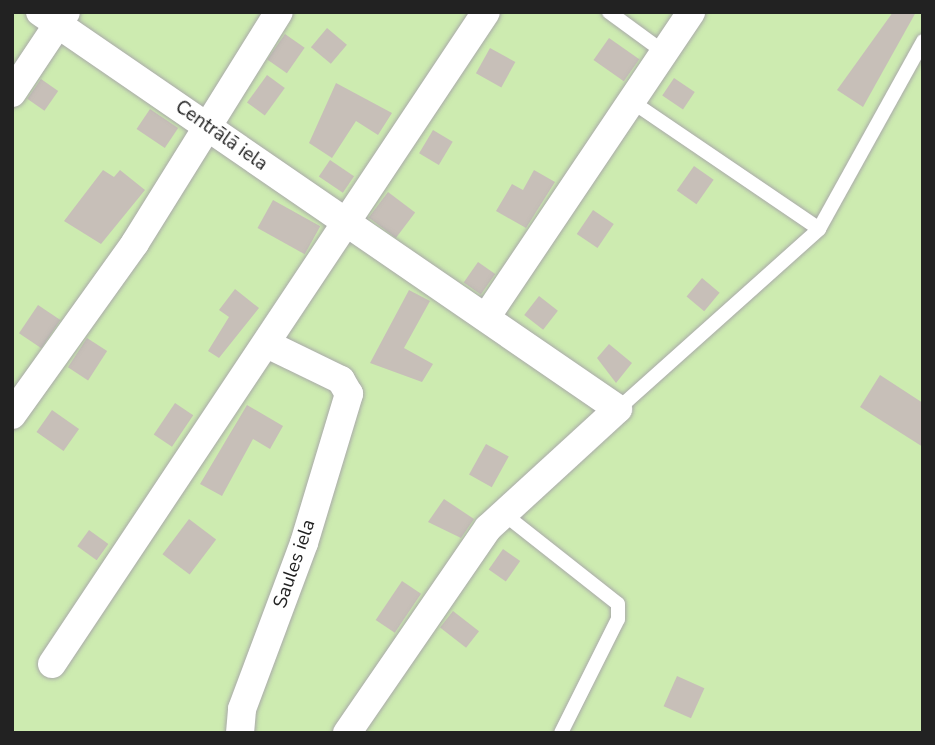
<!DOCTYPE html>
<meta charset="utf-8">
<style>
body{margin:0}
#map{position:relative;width:935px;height:745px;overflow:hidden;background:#f2efe9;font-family:"Nunito Sans",sans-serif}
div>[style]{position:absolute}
.grass>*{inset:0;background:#cdebb0;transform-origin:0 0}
.building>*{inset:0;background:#c7bfb8;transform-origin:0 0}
.roads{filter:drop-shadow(0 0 2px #a9a9a9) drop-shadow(0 0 2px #a9a9a9)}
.lane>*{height:14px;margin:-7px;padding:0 7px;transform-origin:7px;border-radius:7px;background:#fff}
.street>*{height:28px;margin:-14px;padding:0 14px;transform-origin:14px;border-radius:14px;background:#fff}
span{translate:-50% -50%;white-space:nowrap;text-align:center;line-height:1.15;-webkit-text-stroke:6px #fff;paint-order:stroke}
.street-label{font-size:19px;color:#222}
.frame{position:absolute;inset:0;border:14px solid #222;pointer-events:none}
</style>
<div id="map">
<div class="grass">
<div style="left:12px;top:12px;width:911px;height:721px"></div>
</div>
<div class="building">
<div style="clip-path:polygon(893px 12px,916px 12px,863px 107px,837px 90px)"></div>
<div style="left:327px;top:28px;width:26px;height:25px;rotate:40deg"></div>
<div style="left:285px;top:34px;width:24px;height:31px;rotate:35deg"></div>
<div style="left:609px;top:38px;width:37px;height:27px;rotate:35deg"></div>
<div style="left:490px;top:48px;width:29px;height:29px;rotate:29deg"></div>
<div style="left:267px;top:75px;width:22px;height:34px;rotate:36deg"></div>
<div style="left:674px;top:78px;width:25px;height:21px;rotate:34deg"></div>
<div style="left:41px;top:79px;width:21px;height:24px;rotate:35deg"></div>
<div style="clip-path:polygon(336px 83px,392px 113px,378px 135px,356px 121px,332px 158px,309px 143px)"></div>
<div style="left:150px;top:109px;width:34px;height:24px;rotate:34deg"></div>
<div style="left:433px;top:130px;width:23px;height:27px;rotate:31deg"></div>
<div style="left:330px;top:160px;width:29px;height:20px;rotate:34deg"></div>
<div style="left:694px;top:166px;width:24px;height:30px;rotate:35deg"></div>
<div style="clip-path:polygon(103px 170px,114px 177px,120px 170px,145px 190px,101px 244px,64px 221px)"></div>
<div style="clip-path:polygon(534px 170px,555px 182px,526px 228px,496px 211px,512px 184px,523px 190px)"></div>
<div style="left:388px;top:192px;width:34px;height:32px;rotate:37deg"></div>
<div style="left:273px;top:200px;width:54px;height:32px;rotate:29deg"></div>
<div style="left:593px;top:210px;width:25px;height:29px;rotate:34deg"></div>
<div style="left:478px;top:262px;width:21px;height:25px;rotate:35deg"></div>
<div style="left:702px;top:278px;width:23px;height:24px;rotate:40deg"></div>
<div style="clip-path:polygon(235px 289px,259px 308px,219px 358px,208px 351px,229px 317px,219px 310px)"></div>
<div style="clip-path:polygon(409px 290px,430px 301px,404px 348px,433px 364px,422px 382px,370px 363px)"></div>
<div style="left:539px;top:296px;width:24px;height:24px;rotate:38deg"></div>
<div style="left:38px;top:305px;width:27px;height:34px;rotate:34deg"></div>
<div style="left:87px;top:338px;width:24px;height:35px;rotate:33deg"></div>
<div style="clip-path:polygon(609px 344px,632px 363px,616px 383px,597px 358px)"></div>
<div style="clip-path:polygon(880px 375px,923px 403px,923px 447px,860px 407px)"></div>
<div style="left:175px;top:403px;width:22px;height:38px;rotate:34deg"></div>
<div style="clip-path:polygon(247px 405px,283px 426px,270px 449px,253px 439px,222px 496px,200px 484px)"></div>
<div style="left:52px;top:410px;width:33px;height:27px;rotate:35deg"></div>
<div style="left:486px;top:444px;width:26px;height:35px;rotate:29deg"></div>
<div style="clip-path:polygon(444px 499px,474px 519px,461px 538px,428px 522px)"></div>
<div style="left:189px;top:519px;width:34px;height:44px;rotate:37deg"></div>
<div style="left:89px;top:530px;width:24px;height:20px;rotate:36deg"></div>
<div style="left:503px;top:549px;width:21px;height:25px;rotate:35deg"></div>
<div style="left:402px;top:581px;width:23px;height:47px;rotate:34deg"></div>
<div style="left:453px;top:611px;width:33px;height:21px;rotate:38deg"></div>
<div style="left:677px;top:676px;width:30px;height:33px;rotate:24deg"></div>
</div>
<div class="roads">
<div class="lane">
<div style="left:609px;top:12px;width:69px;rotate:36.2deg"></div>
<div style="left:631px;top:101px;width:227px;rotate:34.2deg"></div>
<div style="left:618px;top:409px;width:270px;rotate:-41.8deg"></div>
<div style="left:819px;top:229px;width:215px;rotate:-61deg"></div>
<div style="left:504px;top:514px;width:145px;rotate:38.3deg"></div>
<div style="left:618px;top:604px;width:15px;rotate:90deg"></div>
<div style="left:618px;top:619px;width:127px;rotate:116.6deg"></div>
</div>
<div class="street">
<div style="left:40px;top:12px;width:701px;rotate:34.48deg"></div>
<div style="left:618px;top:409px;width:176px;rotate:137.5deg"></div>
<div style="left:488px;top:528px;width:249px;rotate:124.5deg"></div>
<div style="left:12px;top:93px;width:97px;rotate:-56.3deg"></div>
<div style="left:487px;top:316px;width:366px;rotate:-56.1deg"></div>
<div style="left:12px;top:415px;width:211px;rotate:-54.4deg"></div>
<div style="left:135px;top:243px;width:272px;rotate:-58.1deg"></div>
<div style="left:52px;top:664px;width:783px;rotate:-56.35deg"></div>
<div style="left:240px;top:733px;width:24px;rotate:-85deg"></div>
<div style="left:242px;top:709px;width:177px;rotate:-69.5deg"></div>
<div style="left:304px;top:543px;width:156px;rotate:-73.2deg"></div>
<div style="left:349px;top:394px;width:16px;rotate:-120deg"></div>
<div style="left:341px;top:380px;width:82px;rotate:-154.1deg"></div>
</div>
</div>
<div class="street-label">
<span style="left:221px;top:136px;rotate:35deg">Centrālā iela</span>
<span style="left:295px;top:564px;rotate:-71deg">Saules iela</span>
</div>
<div class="frame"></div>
</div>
